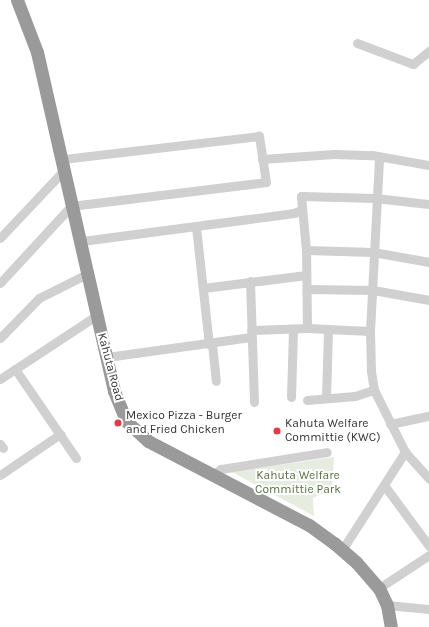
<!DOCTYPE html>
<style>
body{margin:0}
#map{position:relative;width:429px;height:627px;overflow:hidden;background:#fff;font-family:Karla,sans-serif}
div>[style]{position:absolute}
.green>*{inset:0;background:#e6ecdf}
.minor>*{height:9px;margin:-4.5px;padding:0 4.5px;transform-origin:4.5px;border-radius:4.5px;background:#d0d0d0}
.highway>*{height:13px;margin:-6.5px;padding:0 6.5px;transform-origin:6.5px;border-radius:6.5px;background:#9a9a9a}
.dots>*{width:11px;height:11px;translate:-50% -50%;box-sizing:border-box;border:2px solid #fff;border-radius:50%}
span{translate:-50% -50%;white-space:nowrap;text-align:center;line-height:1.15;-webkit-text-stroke:4px #fff;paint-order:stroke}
.street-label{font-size:12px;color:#333}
.poi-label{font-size:12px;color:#333}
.left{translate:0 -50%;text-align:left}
.park-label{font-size:12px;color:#56703f}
</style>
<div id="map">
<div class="green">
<div style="clip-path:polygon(334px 457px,332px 489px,313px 498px,314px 516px,232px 472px)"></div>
</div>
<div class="minor">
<div style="left:357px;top:43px;width:60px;rotate:20.6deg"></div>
<div style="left:413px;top:64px;width:21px;rotate:-39deg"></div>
<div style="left:262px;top:159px;width:72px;rotate:-4deg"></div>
<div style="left:334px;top:154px;width:38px;rotate:2deg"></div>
<div style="left:372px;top:155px;width:58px;rotate:10deg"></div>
<div style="left:196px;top:227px;width:118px;rotate:83.7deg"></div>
<div style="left:0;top:238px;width:95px;rotate:-46.7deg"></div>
<div style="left:82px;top:241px;width:214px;rotate:-7.5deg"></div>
<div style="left:294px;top:213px;width:8px;rotate:-23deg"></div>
<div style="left:306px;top:250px;width:67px;rotate:1.7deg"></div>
<div style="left:373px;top:252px;width:57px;rotate:10.1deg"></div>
<div style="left:250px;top:281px;width:121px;rotate:88.1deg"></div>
<div style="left:0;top:283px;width:105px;rotate:-47.3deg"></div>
<div style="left:71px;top:206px;width:196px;rotate:-7deg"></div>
<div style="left:266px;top:182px;width:47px;rotate:-98.7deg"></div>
<div style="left:259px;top:136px;width:196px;rotate:173.3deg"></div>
<div style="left:203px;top:288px;width:104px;rotate:-7.2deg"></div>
<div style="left:307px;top:289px;width:66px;rotate:0.9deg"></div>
<div style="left:373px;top:290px;width:57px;rotate:10.1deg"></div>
<div style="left:307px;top:328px;width:78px;rotate:-90.7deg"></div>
<div style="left:306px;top:250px;width:54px;rotate:-95.3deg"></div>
<div style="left:301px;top:196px;width:74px;rotate:1.5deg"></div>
<div style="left:375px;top:198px;width:54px;rotate:6.3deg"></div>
<div style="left:251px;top:330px;width:56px;rotate:-2deg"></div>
<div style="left:307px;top:328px;width:63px;rotate:2.7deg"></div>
<div style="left:370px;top:331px;width:173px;rotate:-87deg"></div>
<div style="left:370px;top:331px;width:40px;rotate:88.6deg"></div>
<div style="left:371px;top:371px;width:19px;rotate:81deg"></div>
<div style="left:374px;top:390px;width:69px;rotate:63.4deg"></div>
<div style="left:405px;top:452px;width:36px;rotate:48deg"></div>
<div style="left:0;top:338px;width:56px;rotate:-45.7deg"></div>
<div style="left:39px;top:298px;width:54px;rotate:-26.6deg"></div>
<div style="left:212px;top:344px;width:37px;rotate:84deg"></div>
<div style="left:107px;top:357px;width:145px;rotate:-7.9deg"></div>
<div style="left:15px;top:369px;width:108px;rotate:55.6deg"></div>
<div style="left:0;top:379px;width:116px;rotate:-33.4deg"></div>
<div style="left:291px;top:397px;width:68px;rotate:-88.3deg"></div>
<div style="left:326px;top:398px;width:69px;rotate:-88.3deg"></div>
<div style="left:307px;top:400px;width:48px;rotate:-4.8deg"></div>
<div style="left:355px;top:396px;width:20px;rotate:-18deg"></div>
<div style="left:390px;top:424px;width:40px;rotate:-12deg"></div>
<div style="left:0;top:444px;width:5px;rotate:53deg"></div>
<div style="left:0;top:475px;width:73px;rotate:-34.3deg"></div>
<div style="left:212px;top:475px;width:11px;rotate:-34deg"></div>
<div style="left:221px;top:469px;width:107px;rotate:-9.1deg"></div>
<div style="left:384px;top:485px;width:76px;rotate:53.6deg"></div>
<div style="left:342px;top:550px;width:117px;rotate:-57.3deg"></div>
<div style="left:379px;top:588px;width:60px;rotate:-33.4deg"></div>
<div style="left:387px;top:605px;width:42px;rotate:5.4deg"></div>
</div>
<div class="highway">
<div style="left:17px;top:0;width:56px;rotate:69deg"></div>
<div style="left:37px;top:52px;width:348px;rotate:77.2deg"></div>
<div style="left:114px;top:391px;width:32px;rotate:68deg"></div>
<div style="left:126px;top:421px;width:30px;rotate:42deg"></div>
<div style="left:148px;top:441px;width:182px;rotate:27.6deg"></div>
<div style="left:309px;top:525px;width:31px;rotate:36deg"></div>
<div style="left:334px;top:543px;width:29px;rotate:41deg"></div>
<div style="left:356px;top:562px;width:35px;rotate:49deg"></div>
<div style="left:379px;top:588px;width:19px;rotate:65deg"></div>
<div style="left:387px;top:605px;width:22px;rotate:80deg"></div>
</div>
<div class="dots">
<div style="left:118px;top:423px;background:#e63946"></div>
<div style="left:277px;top:431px;background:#e63946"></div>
</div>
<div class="street-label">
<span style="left:110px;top:367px;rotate:75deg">Kahuta Road</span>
</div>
<div class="poi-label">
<span class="left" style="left:126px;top:423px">Mexico Pizza - Burger<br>and Fried Chicken</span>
<span class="left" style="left:285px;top:431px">Kahuta Welfare<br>Committie (KWC)</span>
</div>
<div class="park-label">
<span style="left:298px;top:483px">Kahuta Welfare<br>Committie Park</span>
</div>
</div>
